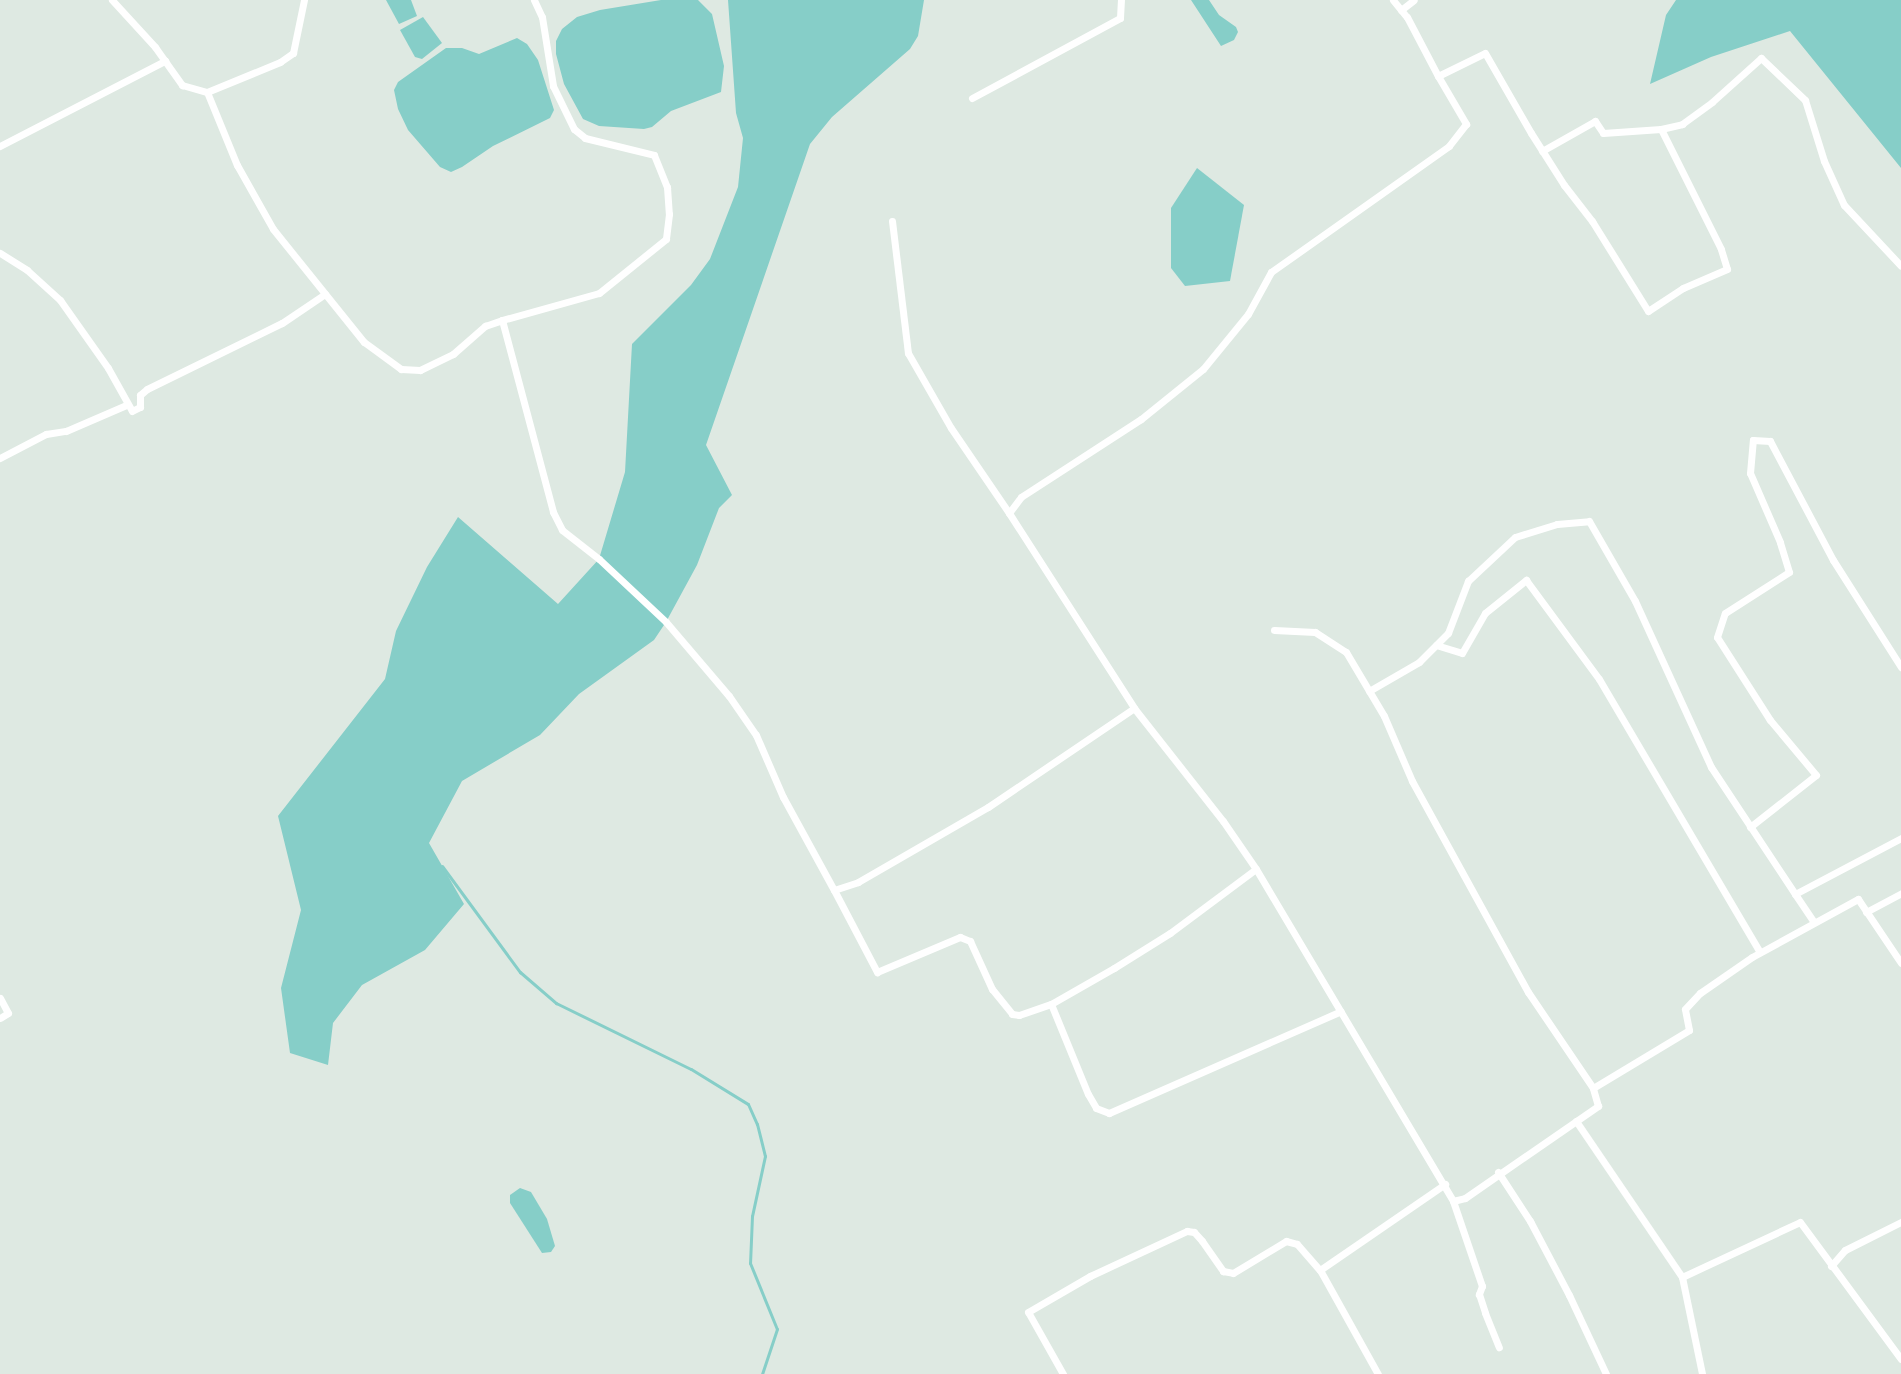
<!DOCTYPE html>
<style>
body{margin:0}
#map{position:relative;width:1901px;height:1374px;overflow:hidden;background:#dee9e2;font-family:"Archivo Narrow",sans-serif}
div>[style]{position:absolute}
.water>*{inset:0;background:#86cec8}
.stream>*{height:3px;margin:-1.5px;padding:0 1.5px;transform-origin:1.5px;border-radius:1.5px;background:#86cec8}
.minor>*{height:7px;margin:-3.5px;padding:0 3.5px;transform-origin:3.5px;border-radius:3.5px;background:#fff}
span{translate:-50% -50%;white-space:nowrap;text-align:center;line-height:1.15;-webkit-text-stroke:7px #eef6f0;paint-order:stroke}
</style>
<div id="map">
<div class="water">
<div style="clip-path:polygon(386px 0,411px 0,417px 16px,399px 24px)"></div>
<div style="clip-path:polygon(661px 0,698px 0,712px 14px,724px 66px,721px 92px,671px 111px,652px 127px,644px 129px,599px 126px,583px 119px,564px 84px,556px 54px,556px 41px,562px 29px,577px 17px,600px 10px)"></div>
<div style="clip-path:polygon(728px 0,924px 0,918px 36px,910px 49px,832px 117px,810px 144px,706px 445px,732px 495px,719px 508px,697px 565px,666px 622px,654px 640px,579px 694px,540px 735px,462px 781px,429px 843px,464px 904px,425px 950px,362px 985px,333px 1023px,328px 1065px,290px 1053px,281px 988px,301px 910px,278px 816px,385px 679px,396px 631px,427px 567px,458px 517px,558px 604px,599px 559px,625px 472px,632px 344px,691px 285px,710px 259px,738px 187px,743px 138px,736px 113px)"></div>
<div style="clip-path:polygon(1191px 0,1209px 0,1219px 15px,1236px 27px,1238px 32px,1234px 40px,1221px 46px)"></div>
<div style="clip-path:polygon(1676px 0,1901px 0,1901px 168px,1790px 31px,1711px 57px,1650px 84px,1666px 15px)"></div>
<div style="clip-path:polygon(423px 17px,442px 43px,422px 59px,415px 57px,400px 30px)"></div>
<div style="clip-path:polygon(517px 38px,527px 44px,538px 60px,554px 110px,550px 118px,493px 146px,462px 167px,451px 172px,440px 167px,408px 130px,398px 109px,394px 90px,398px 82px,446px 48px,462px 48px,479px 54px)"></div>
<div style="clip-path:polygon(1197px 168px,1244px 205px,1230px 281px,1185px 286px,1171px 268px,1171px 208px)"></div>
<div style="clip-path:polygon(520px 1188px,531px 1192px,547px 1219px,555px 1246px,551px 1252px,542px 1253px,510px 1203px,510px 1195px)"></div>
</div>
<div class="stream">
<div style="left:442px;top:866px;width:132px;rotate:53.7deg"></div>
<div style="left:520px;top:972px;width:48px;rotate:40.7deg"></div>
<div style="left:556px;top:1003px;width:150px;rotate:26.1deg"></div>
<div style="left:691px;top:1069px;width:67px;rotate:31.6deg"></div>
<div style="left:748px;top:1104px;width:22px;rotate:66deg"></div>
<div style="left:757px;top:1124px;width:33px;rotate:76deg"></div>
<div style="left:765px;top:1156px;width:61px;rotate:102.2deg"></div>
<div style="left:752px;top:1216px;width:47px;rotate:92.4deg"></div>
<div style="left:750px;top:1263px;width:71px;rotate:67.8deg"></div>
<div style="left:777px;top:1329px;width:47px;rotate:108.4deg"></div>
</div>
<div class="minor">
<div style="left:112px;top:0;width:64px;rotate:47.5deg"></div>
<div style="left:155px;top:47px;width:47px;rotate:54.6deg"></div>
<div style="left:182px;top:85px;width:26px;rotate:16deg"></div>
<div style="left:207px;top:92px;width:79px;rotate:67.7deg"></div>
<div style="left:237px;top:165px;width:73px;rotate:60.6deg"></div>
<div style="left:273px;top:229px;width:145px;rotate:51.2deg"></div>
<div style="left:364px;top:342px;width:46px;rotate:36.1deg"></div>
<div style="left:401px;top:369px;width:19px;rotate:3deg"></div>
<div style="left:420px;top:370px;width:37px;rotate:-26deg"></div>
<div style="left:453px;top:354px;width:43px;rotate:-41.2deg"></div>
<div style="left:485px;top:326px;width:18px;rotate:-19deg"></div>
<div style="left:534px;top:0;width:19px;rotate:65deg"></div>
<div style="left:542px;top:17px;width:70px;rotate:80.9deg"></div>
<div style="left:553px;top:86px;width:48px;rotate:64deg"></div>
<div style="left:574px;top:129px;width:14px;rotate:39deg"></div>
<div style="left:585px;top:138px;width:71px;rotate:13.8deg"></div>
<div style="left:654px;top:155px;width:35px;rotate:68deg"></div>
<div style="left:667px;top:187px;width:27px;rotate:86deg"></div>
<div style="left:669px;top:214px;width:25px;rotate:97deg"></div>
<div style="left:666px;top:239px;width:86px;rotate:141.1deg"></div>
<div style="left:599px;top:293px;width:101px;rotate:164.4deg"></div>
<div style="left:502px;top:320px;width:199px;rotate:75.1deg"></div>
<div style="left:553px;top:512px;width:20px;rotate:63deg"></div>
<div style="left:562px;top:530px;width:47px;rotate:38.1deg"></div>
<div style="left:599px;top:559px;width:92px;rotate:43.2deg"></div>
<div style="left:666px;top:622px;width:97px;rotate:49.6deg"></div>
<div style="left:729px;top:696px;width:47px;rotate:55.3deg"></div>
<div style="left:756px;top:735px;width:68px;rotate:66.5deg"></div>
<div style="left:783px;top:797px;width:106px;rotate:61.3deg"></div>
<div style="left:834px;top:890px;width:25px;rotate:-18deg"></div>
<div style="left:858px;top:882px;width:150px;rotate:-30deg"></div>
<div style="left:988px;top:807px;width:176px;rotate:-34.1deg"></div>
<div style="left:1393px;top:0;width:22px;rotate:51deg"></div>
<div style="left:1407px;top:17px;width:67px;rotate:62.3deg"></div>
<div style="left:1438px;top:76px;width:52px;rotate:-26.1deg"></div>
<div style="left:1485px;top:53px;width:92px;rotate:60.1deg"></div>
<div style="left:1531px;top:133px;width:62px;rotate:57.6deg"></div>
<div style="left:1564px;top:185px;width:46px;rotate:52.1deg"></div>
<div style="left:1592px;top:221px;width:106px;rotate:58.1deg"></div>
<div style="left:1648px;top:311px;width:42px;rotate:-33.3deg"></div>
<div style="left:1683px;top:288px;width:48px;rotate:-23.4deg"></div>
<div style="left:1727px;top:269px;width:21px;rotate:-107deg"></div>
<div style="left:1721px;top:249px;width:134px;rotate:-116.6deg"></div>
<div style="left:1661px;top:129px;width:22px;rotate:-13deg"></div>
<div style="left:1682px;top:124px;width:37px;rotate:-36deg"></div>
<div style="left:1712px;top:102px;width:66px;rotate:-41.9deg"></div>
<div style="left:1761px;top:58px;width:61px;rotate:43.7deg"></div>
<div style="left:1805px;top:100px;width:64px;rotate:72.7deg"></div>
<div style="left:1824px;top:161px;width:48px;rotate:65.6deg"></div>
<div style="left:1844px;top:205px;width:83px;rotate:46.9deg"></div>
<div style="left:1401px;top:10px;width:16px;rotate:-38deg"></div>
<div style="left:1438px;top:76px;width:56px;rotate:59.7deg"></div>
<div style="left:1466px;top:124px;width:28px;rotate:128deg"></div>
<div style="left:1449px;top:146px;width:218px;rotate:144.7deg"></div>
<div style="left:1271px;top:272px;width:48px;rotate:118.7deg"></div>
<div style="left:1248px;top:314px;width:71px;rotate:129.3deg"></div>
<div style="left:1203px;top:369px;width:80px;rotate:141.1deg"></div>
<div style="left:1141px;top:419px;width:143px;rotate:147deg"></div>
<div style="left:1021px;top:497px;width:20px;rotate:127deg"></div>
<div style="left:1009px;top:513px;width:232px;rotate:57.3deg"></div>
<div style="left:1134px;top:708px;width:144px;rotate:51.8deg"></div>
<div style="left:1223px;top:821px;width:58px;rotate:55.5deg"></div>
<div style="left:1256px;top:869px;width:386px;rotate:59.3deg"></div>
<div style="left:1453px;top:1201px;width:12px;rotate:-14deg"></div>
<div style="left:1465px;top:1198px;width:162px;rotate:-34.7deg"></div>
<div style="left:1598px;top:1106px;width:19px;rotate:-106deg"></div>
<div style="left:207px;top:92px;width:79px;rotate:-22.3deg"></div>
<div style="left:280px;top:62px;width:16px;rotate:-35deg"></div>
<div style="left:293px;top:53px;width:54px;rotate:-78.3deg"></div>
<div style="left:972px;top:98px;width:168px;rotate:-28.4deg"></div>
<div style="left:1120px;top:18px;width:18px;rotate:-87deg"></div>
<div style="left:0;top:146px;width:186px;rotate:-27.3deg"></div>
<div style="left:1542px;top:151px;width:61px;rotate:-29.5deg"></div>
<div style="left:1595px;top:121px;width:14px;rotate:56deg"></div>
<div style="left:1603px;top:133px;width:58px;rotate:-3.9deg"></div>
<div style="left:892px;top:221px;width:133px;rotate:83.1deg"></div>
<div style="left:908px;top:353px;width:86px;rotate:60.2deg"></div>
<div style="left:951px;top:428px;width:103px;rotate:55.7deg"></div>
<div style="left:0;top:253px;width:32px;rotate:32deg"></div>
<div style="left:27px;top:270px;width:45px;rotate:42.3deg"></div>
<div style="left:60px;top:300px;width:83px;rotate:54.8deg"></div>
<div style="left:108px;top:368px;width:49px;rotate:60.8deg"></div>
<div style="left:132px;top:411px;width:9px;rotate:-27deg"></div>
<div style="left:140px;top:407px;width:12px;rotate:-90deg"></div>
<div style="left:140px;top:395px;width:9px;rotate:-41deg"></div>
<div style="left:147px;top:389px;width:150px;rotate:-26.1deg"></div>
<div style="left:282px;top:323px;width:52px;rotate:-34deg"></div>
<div style="left:0;top:458px;width:52px;rotate:-27.6deg"></div>
<div style="left:46px;top:434px;width:20px;rotate:-9deg"></div>
<div style="left:66px;top:431px;width:65px;rotate:-23.4deg"></div>
<div style="left:1274px;top:630px;width:41px;rotate:2.8deg"></div>
<div style="left:1315px;top:632px;width:37px;rotate:33deg"></div>
<div style="left:1346px;top:652px;width:74px;rotate:59.3deg"></div>
<div style="left:1384px;top:716px;width:71px;rotate:66.7deg"></div>
<div style="left:1412px;top:781px;width:241px;rotate:61.2deg"></div>
<div style="left:1528px;top:992px;width:116px;rotate:55.9deg"></div>
<div style="left:1593px;top:1088px;width:112px;rotate:-31.1deg"></div>
<div style="left:1689px;top:1030px;width:21px;rotate:-101deg"></div>
<div style="left:1685px;top:1009px;width:22px;rotate:-47deg"></div>
<div style="left:1700px;top:993px;width:63px;rotate:-34.7deg"></div>
<div style="left:1752px;top:957px;width:121px;rotate:-28.7deg"></div>
<div style="left:1858px;top:899px;width:77px;rotate:56.1deg"></div>
<div style="left:1436px;top:645px;width:27px;rotate:17deg"></div>
<div style="left:1462px;top:653px;width:46px;rotate:-60.1deg"></div>
<div style="left:1485px;top:613px;width:53px;rotate:-38.8deg"></div>
<div style="left:1526px;top:580px;width:123px;rotate:53.6deg"></div>
<div style="left:1599px;top:679px;width:317px;rotate:59.5deg"></div>
<div style="left:1369px;top:691px;width:58px;rotate:-30.1deg"></div>
<div style="left:1419px;top:662px;width:41px;rotate:-45deg"></div>
<div style="left:1448px;top:633px;width:56px;rotate:-69deg"></div>
<div style="left:1468px;top:581px;width:64px;rotate:-43.1deg"></div>
<div style="left:1515px;top:537px;width:44px;rotate:-17.2deg"></div>
<div style="left:1557px;top:524px;width:32px;rotate:-5deg"></div>
<div style="left:1589px;top:521px;width:92px;rotate:60.1deg"></div>
<div style="left:1635px;top:601px;width:183px;rotate:65.4deg"></div>
<div style="left:1711px;top:767px;width:152px;rotate:56.5deg"></div>
<div style="left:1795px;top:894px;width:120px;rotate:-27.8deg"></div>
<div style="left:1750px;top:827px;width:84px;rotate:-38.2deg"></div>
<div style="left:1816px;top:775px;width:72px;rotate:-129.9deg"></div>
<div style="left:1770px;top:720px;width:98px;rotate:-122.6deg"></div>
<div style="left:1717px;top:637px;width:25px;rotate:-72deg"></div>
<div style="left:1725px;top:613px;width:76px;rotate:-32.6deg"></div>
<div style="left:1789px;top:572px;width:31px;rotate:-107deg"></div>
<div style="left:1780px;top:542px;width:75px;rotate:-113.5deg"></div>
<div style="left:1750px;top:473px;width:33px;rotate:-85deg"></div>
<div style="left:1753px;top:440px;width:17px;rotate:3deg"></div>
<div style="left:1770px;top:441px;width:135px;rotate:62.1deg"></div>
<div style="left:1833px;top:560px;width:127px;rotate:57.6deg"></div>
<div style="left:834px;top:890px;width:93px;rotate:62.3deg"></div>
<div style="left:877px;top:972px;width:90px;rotate:-22.9deg"></div>
<div style="left:960px;top:937px;width:11px;rotate:22deg"></div>
<div style="left:970px;top:941px;width:53px;rotate:65.4deg"></div>
<div style="left:992px;top:989px;width:32px;rotate:51deg"></div>
<div style="left:1012px;top:1014px;width:7px;rotate:8deg"></div>
<div style="left:1019px;top:1015px;width:34px;rotate:-19deg"></div>
<div style="left:1051px;top:1004px;width:73px;rotate:-29.7deg"></div>
<div style="left:1114px;top:968px;width:66px;rotate:-32deg"></div>
<div style="left:1170px;top:933px;width:107px;rotate:-36.7deg"></div>
<div style="left:1795px;top:894px;width:34px;rotate:56deg"></div>
<div style="left:1866px;top:912px;width:40px;rotate:-28deg"></div>
<div style="left:0;top:998px;width:17px;rotate:62deg"></div>
<div style="left:8px;top:1013px;width:9px;rotate:148deg"></div>
<div style="left:1051px;top:1004px;width:97px;rotate:67.7deg"></div>
<div style="left:1088px;top:1094px;width:16px;rotate:60deg"></div>
<div style="left:1096px;top:1108px;width:14px;rotate:21deg"></div>
<div style="left:1109px;top:1113px;width:253px;rotate:-23.7deg"></div>
<div style="left:1576px;top:1121px;width:189px;rotate:55.8deg"></div>
<div style="left:1682px;top:1277px;width:130px;rotate:-25deg"></div>
<div style="left:1800px;top:1222px;width:170px;rotate:53.6deg"></div>
<div style="left:1498px;top:1172px;width:59px;rotate:56.9deg"></div>
<div style="left:1530px;top:1221px;width:84px;rotate:62.2deg"></div>
<div style="left:1569px;top:1295px;width:87px;rotate:64.9deg"></div>
<div style="left:1453px;top:1201px;width:90px;rotate:71.2deg"></div>
<div style="left:1482px;top:1286px;width:9px;rotate:111deg"></div>
<div style="left:1479px;top:1294px;width:20px;rotate:72deg"></div>
<div style="left:1485px;top:1313px;width:37px;rotate:68deg"></div>
<div style="left:1831px;top:1266px;width:21px;rotate:-49deg"></div>
<div style="left:1845px;top:1250px;width:63px;rotate:-26.6deg"></div>
<div style="left:1320px;top:1270px;width:119px;rotate:60.9deg"></div>
<div style="left:1682px;top:1277px;width:99px;rotate:78.3deg"></div>
<div style="left:1063px;top:1374px;width:71px;rotate:-119.4deg"></div>
<div style="left:1028px;top:1312px;width:72px;rotate:-30.1deg"></div>
<div style="left:1090px;top:1276px;width:107px;rotate:-24.9deg"></div>
<div style="left:1187px;top:1231px;width:7px;rotate:8deg"></div>
<div style="left:1194px;top:1232px;width:12px;rotate:48deg"></div>
<div style="left:1202px;top:1241px;width:37px;rotate:55deg"></div>
<div style="left:1223px;top:1271px;width:10px;rotate:11deg"></div>
<div style="left:1233px;top:1273px;width:62px;rotate:-31.1deg"></div>
<div style="left:1286px;top:1241px;width:11px;rotate:15deg"></div>
<div style="left:1297px;top:1244px;width:35px;rotate:49deg"></div>
<div style="left:1320px;top:1270px;width:152px;rotate:-34.5deg"></div>
</div>
</div>
